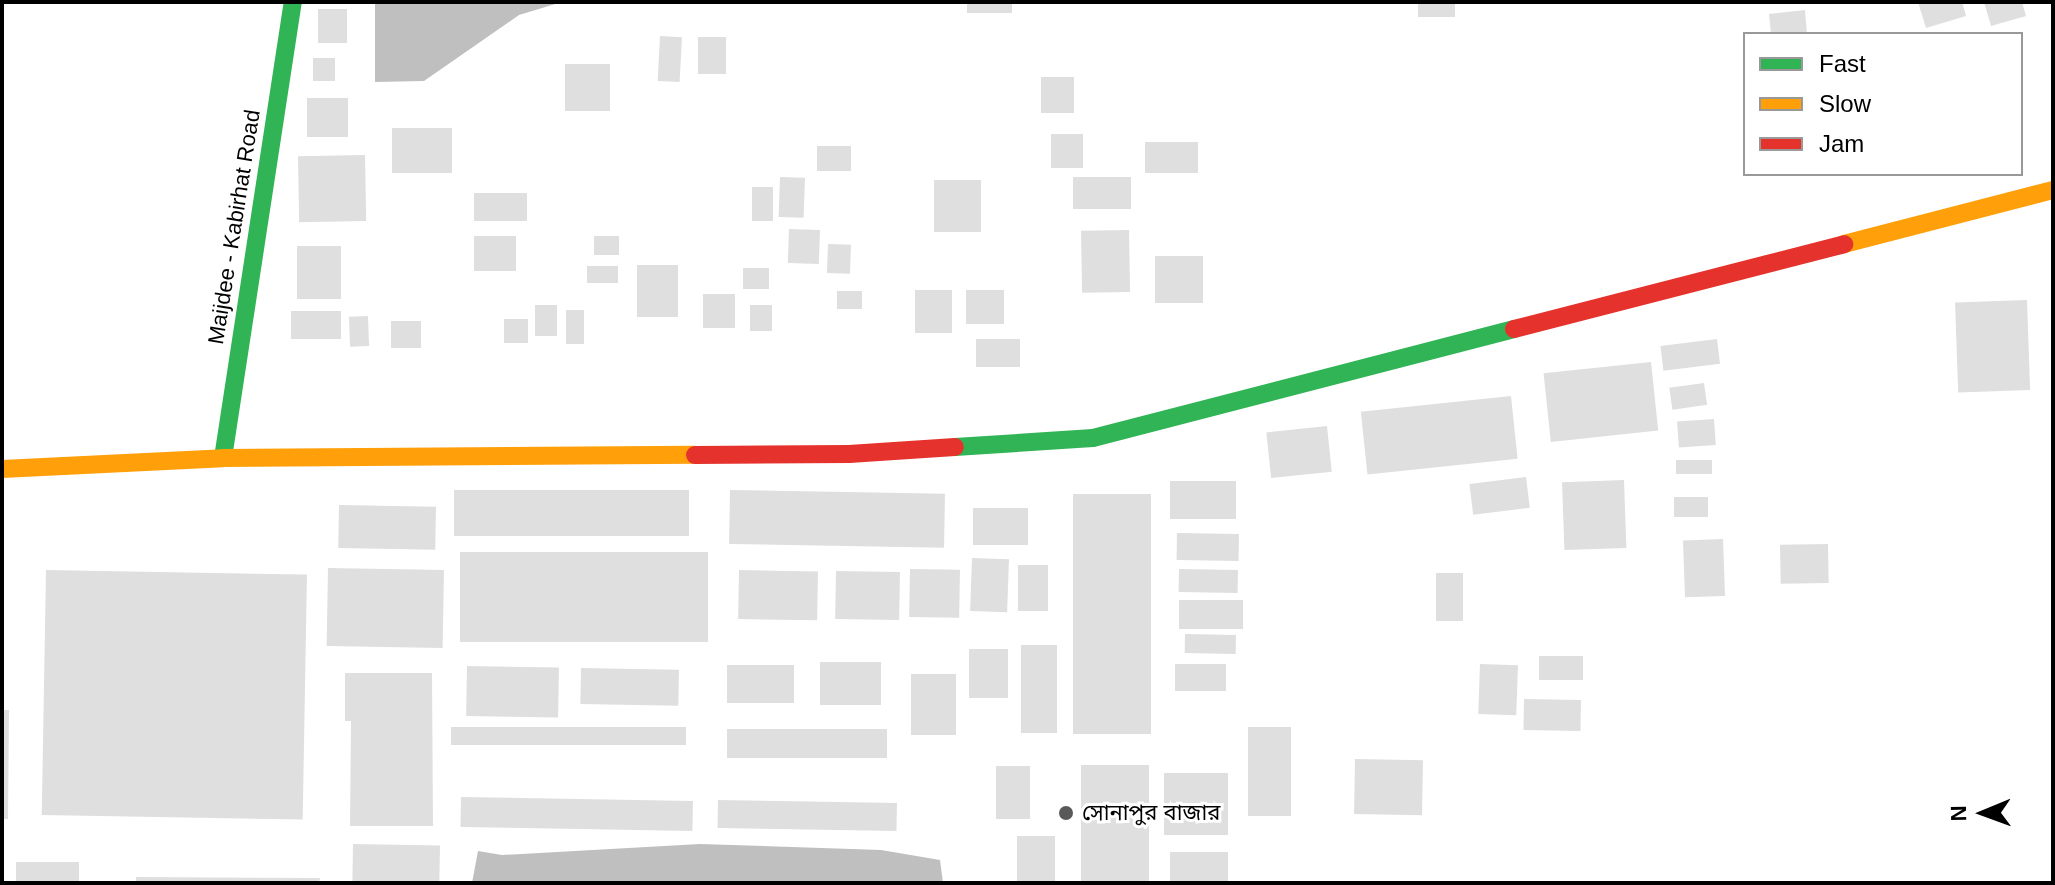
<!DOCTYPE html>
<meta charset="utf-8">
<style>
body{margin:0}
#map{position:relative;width:2055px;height:885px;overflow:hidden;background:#fff;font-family:Helvetica,"Noto Sans Bengali",sans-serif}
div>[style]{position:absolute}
.water>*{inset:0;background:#bfbfbf}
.building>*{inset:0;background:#dfdfdf;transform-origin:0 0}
.fast>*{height:18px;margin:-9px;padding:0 9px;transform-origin:9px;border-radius:9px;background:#30b455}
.slow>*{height:18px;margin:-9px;padding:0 9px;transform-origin:9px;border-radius:9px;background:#ff9f0a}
.jam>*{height:18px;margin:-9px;padding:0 9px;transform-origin:9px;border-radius:9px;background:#e5322d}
.dots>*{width:22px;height:22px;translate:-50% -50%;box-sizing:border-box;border:4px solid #fff;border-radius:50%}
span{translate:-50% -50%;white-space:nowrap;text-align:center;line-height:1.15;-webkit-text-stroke:6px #fff;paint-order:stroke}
.street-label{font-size:22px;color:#000}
.poi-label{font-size:22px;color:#000}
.left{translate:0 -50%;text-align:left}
.frame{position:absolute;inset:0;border:4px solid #000;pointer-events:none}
.legend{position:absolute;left:1743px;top:32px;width:280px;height:144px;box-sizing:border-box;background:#fff;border:2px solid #999;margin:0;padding:10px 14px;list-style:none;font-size:24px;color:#000}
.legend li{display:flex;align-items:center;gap:16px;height:40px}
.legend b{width:40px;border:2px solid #999}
.north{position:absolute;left:1943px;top:773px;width:80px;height:80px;-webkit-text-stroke:6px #fff;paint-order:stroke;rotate:269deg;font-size:22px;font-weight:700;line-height:32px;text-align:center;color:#000}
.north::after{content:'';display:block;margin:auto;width:28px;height:36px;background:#000;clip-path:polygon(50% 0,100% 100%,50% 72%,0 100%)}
</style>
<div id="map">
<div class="water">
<div style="clip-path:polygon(375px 2px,562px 2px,519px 15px,424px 81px,375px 82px)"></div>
<div style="clip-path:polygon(700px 844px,881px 850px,940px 860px,943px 883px,472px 883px,478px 851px,502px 855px)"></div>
</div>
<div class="building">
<div style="left:967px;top:2px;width:45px;height:11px"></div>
<div style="left:1418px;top:2px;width:37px;height:15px"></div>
<div style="clip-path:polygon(1918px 2px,1962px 2px,1966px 16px,1926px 28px)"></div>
<div style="clip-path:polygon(1984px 2px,2022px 2px,2026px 16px,1991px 26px)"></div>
<div style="left:347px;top:9px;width:34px;height:29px;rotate:90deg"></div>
<div style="clip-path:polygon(1805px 10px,1807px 34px,1771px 34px,1769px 14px)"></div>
<div style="left:660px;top:36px;width:22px;height:45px;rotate:3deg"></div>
<div style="left:698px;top:37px;width:28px;height:37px"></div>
<div style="left:313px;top:58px;width:22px;height:23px"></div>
<div style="left:565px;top:64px;width:45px;height:47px"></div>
<div style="left:1074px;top:77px;width:36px;height:33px;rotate:90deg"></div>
<div style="left:348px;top:98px;width:39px;height:41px;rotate:90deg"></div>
<div style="left:392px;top:128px;width:60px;height:45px"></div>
<div style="left:1051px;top:134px;width:32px;height:34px"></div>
<div style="left:1198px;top:142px;width:31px;height:53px;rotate:90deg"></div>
<div style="left:817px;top:146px;width:34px;height:25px"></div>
<div style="left:365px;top:155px;width:66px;height:67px;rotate:89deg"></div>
<div style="left:780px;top:177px;width:25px;height:40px;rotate:2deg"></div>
<div style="left:1131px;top:177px;width:32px;height:58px;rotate:90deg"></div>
<div style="left:934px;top:180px;width:47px;height:52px"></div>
<div style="left:752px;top:187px;width:21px;height:34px"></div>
<div style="left:527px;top:193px;width:28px;height:53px;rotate:90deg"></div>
<div style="left:820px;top:230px;width:34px;height:31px;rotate:92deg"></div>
<div style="left:1129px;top:230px;width:62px;height:48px;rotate:89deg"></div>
<div style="left:474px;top:236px;width:42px;height:35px"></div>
<div style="left:594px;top:236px;width:25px;height:19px"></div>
<div style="left:828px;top:244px;width:23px;height:29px;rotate:2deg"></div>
<div style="left:297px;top:246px;width:44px;height:53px"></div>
<div style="left:1155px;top:256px;width:48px;height:47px"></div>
<div style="left:637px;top:265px;width:41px;height:52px"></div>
<div style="left:587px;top:266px;width:31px;height:17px"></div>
<div style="left:743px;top:268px;width:26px;height:21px"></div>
<div style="left:915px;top:290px;width:37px;height:43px"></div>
<div style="left:966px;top:290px;width:38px;height:34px"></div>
<div style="left:837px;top:291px;width:25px;height:18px"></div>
<div style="left:703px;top:294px;width:32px;height:34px"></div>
<div style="left:2027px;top:300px;width:90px;height:72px;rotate:88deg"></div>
<div style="left:535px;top:305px;width:22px;height:31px"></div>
<div style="left:750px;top:305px;width:22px;height:26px"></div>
<div style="left:584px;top:310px;width:34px;height:18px;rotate:90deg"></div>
<div style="left:341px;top:311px;width:28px;height:50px;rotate:90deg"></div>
<div style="left:368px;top:316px;width:30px;height:19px;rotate:88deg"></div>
<div style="left:504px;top:319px;width:24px;height:24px"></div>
<div style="left:421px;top:321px;width:27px;height:30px;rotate:90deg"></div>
<div style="left:976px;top:339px;width:44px;height:28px"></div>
<div style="left:1717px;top:339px;width:25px;height:57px;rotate:83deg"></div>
<div style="left:1651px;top:362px;width:69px;height:108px;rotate:84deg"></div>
<div style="left:1704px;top:383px;width:22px;height:35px;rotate:82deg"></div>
<div style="left:1511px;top:396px;width:63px;height:151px;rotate:84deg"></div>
<div style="left:1714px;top:419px;width:26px;height:37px;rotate:86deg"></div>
<div style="left:1327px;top:426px;width:46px;height:61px;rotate:84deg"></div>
<div style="left:1712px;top:460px;width:14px;height:36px;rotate:90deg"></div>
<div style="left:1526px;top:477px;width:31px;height:57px;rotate:83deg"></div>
<div style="left:1624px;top:480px;width:68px;height:62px;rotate:88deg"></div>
<div style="left:1170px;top:481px;width:66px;height:38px"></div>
<div style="left:454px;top:490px;width:235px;height:46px"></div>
<div style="left:730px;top:490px;width:215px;height:54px;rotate:1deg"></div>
<div style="left:1073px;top:494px;width:78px;height:240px"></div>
<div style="left:1708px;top:497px;width:20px;height:34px;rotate:90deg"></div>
<div style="left:339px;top:505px;width:97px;height:43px;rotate:1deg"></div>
<div style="left:973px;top:508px;width:55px;height:37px"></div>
<div style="left:1177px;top:533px;width:62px;height:27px;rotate:1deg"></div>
<div style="left:1723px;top:539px;width:57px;height:40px;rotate:88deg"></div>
<div style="left:1828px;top:544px;width:39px;height:48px;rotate:89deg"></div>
<div style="left:460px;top:552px;width:248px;height:90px"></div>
<div style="left:972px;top:558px;width:37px;height:53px;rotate:2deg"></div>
<div style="left:1018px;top:565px;width:30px;height:46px"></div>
<div style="left:328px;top:568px;width:116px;height:78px;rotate:1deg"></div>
<div style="left:910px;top:569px;width:50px;height:48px;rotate:1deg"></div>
<div style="left:1179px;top:569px;width:59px;height:23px;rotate:1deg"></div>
<div style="left:46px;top:570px;width:261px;height:245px;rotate:1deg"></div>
<div style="left:739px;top:570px;width:79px;height:49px;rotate:1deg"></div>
<div style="left:836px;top:571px;width:64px;height:48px;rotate:1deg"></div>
<div style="left:1436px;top:573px;width:27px;height:48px"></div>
<div style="left:1179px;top:600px;width:64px;height:29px"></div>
<div style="left:1185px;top:634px;width:51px;height:19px;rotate:1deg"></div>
<div style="left:1021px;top:645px;width:36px;height:88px"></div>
<div style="left:969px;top:649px;width:39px;height:49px"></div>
<div style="left:1539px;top:656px;width:44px;height:24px"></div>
<div style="left:820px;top:662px;width:61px;height:43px"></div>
<div style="left:1175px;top:664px;width:51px;height:27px"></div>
<div style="left:1480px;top:664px;width:38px;height:50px;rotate:2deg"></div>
<div style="left:727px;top:665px;width:67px;height:38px"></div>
<div style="left:467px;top:666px;width:92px;height:50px;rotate:1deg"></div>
<div style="left:581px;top:668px;width:98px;height:36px;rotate:1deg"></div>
<div style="clip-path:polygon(345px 673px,432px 673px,433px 826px,350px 826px,351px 721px,345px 721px)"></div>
<div style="left:911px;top:674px;width:45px;height:61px"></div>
<div style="left:1524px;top:699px;width:57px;height:31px;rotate:1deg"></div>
<div style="clip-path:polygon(2px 710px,9px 710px,8px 819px,2px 819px)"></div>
<div style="left:451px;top:727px;width:235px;height:18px"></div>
<div style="left:1248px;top:727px;width:43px;height:89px"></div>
<div style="left:727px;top:729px;width:160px;height:29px"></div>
<div style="left:1355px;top:759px;width:68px;height:55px;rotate:1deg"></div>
<div style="left:1081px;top:765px;width:68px;height:118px"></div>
<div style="left:996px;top:766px;width:34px;height:53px"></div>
<div style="left:1164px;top:773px;width:64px;height:62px"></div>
<div style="left:461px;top:797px;width:232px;height:30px;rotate:1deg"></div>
<div style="left:718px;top:800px;width:179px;height:28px;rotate:1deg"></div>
<div style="left:1017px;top:836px;width:38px;height:46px"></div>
<div style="left:353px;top:844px;width:87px;height:38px;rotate:1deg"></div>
<div style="left:1170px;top:852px;width:58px;height:31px"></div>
<div style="left:16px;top:862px;width:63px;height:21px"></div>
<div style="clip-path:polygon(136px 877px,320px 878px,319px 883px,136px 883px)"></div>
</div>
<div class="fast">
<div style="left:955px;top:447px;width:138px;rotate:-3.7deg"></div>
<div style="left:1093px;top:438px;width:435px;rotate:-14.5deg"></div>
<div style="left:223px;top:458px;width:461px;rotate:-81.3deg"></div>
</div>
<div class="slow">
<div style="left:1844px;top:244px;width:216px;rotate:-14.5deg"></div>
<div style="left:2px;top:469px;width:221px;rotate:-2.8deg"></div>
<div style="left:223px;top:458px;width:472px;rotate:-0.4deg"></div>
</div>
<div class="jam">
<div style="left:1514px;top:329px;width:341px;rotate:-14.4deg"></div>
<div style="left:695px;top:455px;width:154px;rotate:-0.4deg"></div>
<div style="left:849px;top:454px;width:106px;rotate:-3.8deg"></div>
</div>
<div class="dots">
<div style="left:1066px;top:813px;background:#595959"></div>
</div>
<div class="street-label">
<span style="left:234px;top:227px;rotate:-81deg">Maijdee - Kabirhat Road</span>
</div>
<div class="poi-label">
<span class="left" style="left:1082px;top:813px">সোনাপুর বাজার</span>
</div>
<div class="frame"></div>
<ul class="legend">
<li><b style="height:10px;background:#30b455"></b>Fast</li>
<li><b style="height:10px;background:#ff9f0a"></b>Slow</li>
<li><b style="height:10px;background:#e5322d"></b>Jam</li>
</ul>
<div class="north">N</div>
</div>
